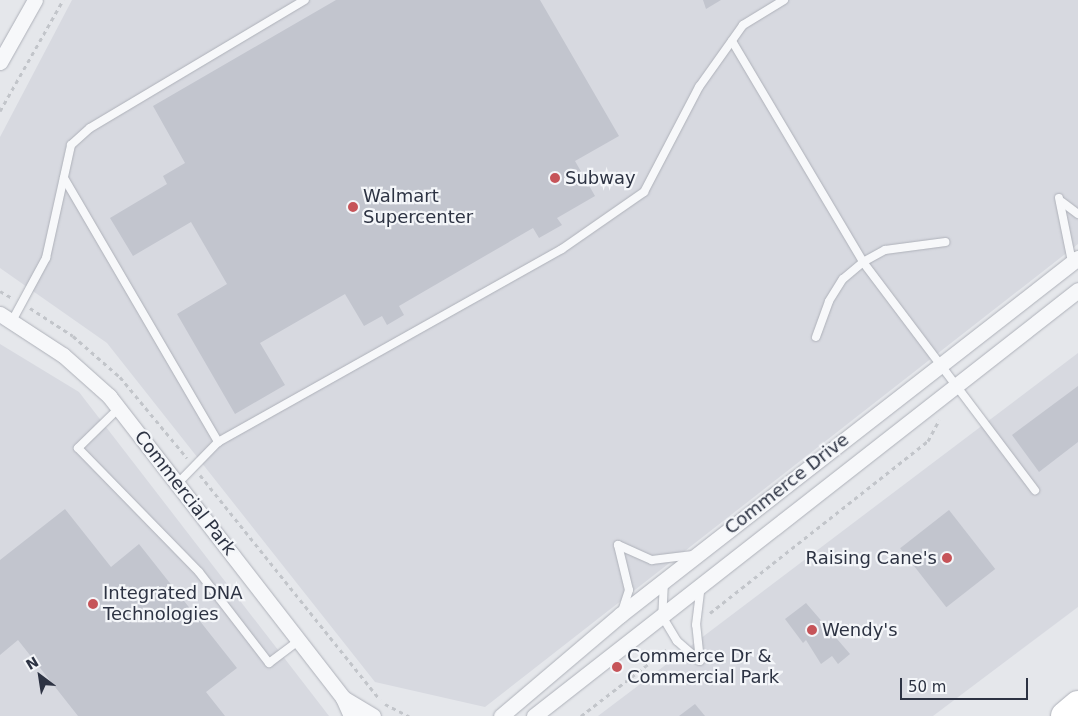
<!DOCTYPE html>
<style>
body{margin:0}
#map{position:relative;width:1078px;height:716px;overflow:hidden;background:#e5e7eb;font-family:"DejaVu Sans",sans-serif}
div>[style]{position:absolute}
.built>*{inset:0;background:#d7d9e0}
.building>*{inset:0;background:#c2c5ce;transform-origin:0 0}
.path>*{height:3px;margin-top:-1.5px;transform-origin:0;background:repeating-linear-gradient(90deg,#c2c5ca 0 4px,transparent 0 8px)}
.roads{filter:drop-shadow(0 0 1px #aeb1b9) drop-shadow(0 0 1px #aeb1b9)}
.service>*{height:8px;margin:-4px;padding:0 4px;transform-origin:4px;border-radius:4px;background:#f7f8fa}
.minor>*{height:15px;margin:-7.5px;padding:0 7.5px;transform-origin:7.5px;border-radius:7.5px;background:#f7f8fa}
.motorway>*{height:28px;margin:-14px;padding:0 14px;transform-origin:14px;border-radius:14px;background:#fff}
.dots>*{width:14px;height:14px;translate:-50% -50%;box-sizing:border-box;border:2px solid #f4f6f9;border-radius:50%}
span{translate:-50% -50%;white-space:nowrap;text-align:center;line-height:1.15;-webkit-text-stroke:4.5px #f4f6f9;paint-order:stroke}
.poi-label{font-size:18px;color:#2d3343}
.left{translate:0 -50%;text-align:left}
.right{translate:-100% -50%;text-align:right}
.street-label{font-size:18px;color:#2d3343}
.north{position:absolute;left:15px;top:651px;width:50px;height:50px;-webkit-text-stroke:4px #f4f6f9;paint-order:stroke;rotate:329deg;font-size:14px;font-weight:700;line-height:20px;text-align:center;color:#2d3343}
.north::after{content:'';display:block;margin:auto;width:18px;height:22px;background:#2d3343;clip-path:polygon(50% 0,100% 100%,50% 72%,0 100%)}
.scale{position:absolute;left:900px;top:678px;width:128px;height:22px;box-sizing:border-box;border:2px solid #2d3343;border-top:0;padding-left:6px;font-size:15px;line-height:18px;white-space:nowrap;color:#2d3343;-webkit-text-stroke:4px #f4f6f9;paint-order:stroke}
</style>
<div id="map">
<div class="built">
<div style="clip-path:polygon(72px 0,1078px 0,1078px 244px,485px 707px,375px 682px,107px 343px,0 268px,0 137px)"></div>
<div style="clip-path:polygon(0 344px,79px 392px,329px 716px,0 716px)"></div>
<div style="clip-path:polygon(1078px 353px,1078px 607px,933px 716px,598px 716px)"></div>
</div>
<div class="building">
<div style="clip-path:polygon(336px 0,540px 0,619px 136px,575px 161px,595px 196px,557px 218px,562px 225px,539px 238px,533px 228px,399px 306px,404px 315px,387px 325px,382px 316px,364px 326px,345px 294px,260px 343px,285px 385px,235px 414px,177px 314px,227px 284px,191px 222px,133px 256px,110px 218px,167px 184px,163px 176px,185px 163px,153px 106px)"></div>
<div style="clip-path:polygon(703px 0,721px 0,706px 9px)"></div>
<div style="clip-path:polygon(1078px 386px,1078px 442px,1039px 472px,1012px 435px)"></div>
<div style="clip-path:polygon(65px 509px,111px 567px,139px 544px,237px 668px,206px 692px,225px 716px,78px 716px,18px 640px,0 655px,0 560px)"></div>
<div style="left:949px;top:510px;width:75px;height:62px;rotate:52deg"></div>
<div style="clip-path:polygon(806px 603px,850px 654px,838px 664px,832px 656px,821px 664px,806px 640px,803px 643px,785px 619px)"></div>
<div style="clip-path:polygon(695px 704px,705px 716px,679px 716px)"></div>
</div>
<div class="path">
<div style="left:0;top:111px;width:128px;rotate:-60.4deg"></div>
<div style="left:0;top:291px;width:14px;rotate:30deg"></div>
<div style="left:30px;top:308px;width:51px;rotate:33.1deg"></div>
<div style="left:73px;top:336px;width:62px;rotate:41.1deg"></div>
<div style="left:120px;top:377px;width:105px;rotate:50.4deg"></div>
<div style="left:200px;top:475px;width:288px;rotate:51.3deg"></div>
<div style="left:710px;top:613px;width:278px;rotate:-38.3deg"></div>
<div style="left:928px;top:441px;width:24px;rotate:-62deg"></div>
<div style="left:385px;top:704px;width:27px;rotate:27deg"></div>
<div style="left:581px;top:716px;width:111px;rotate:-37.7deg"></div>
</div>
<div class="roads">
<div class="service">
<div style="left:732px;top:41px;width:257px;rotate:59.3deg"></div>
<div style="left:863px;top:262px;width:286px;rotate:53deg"></div>
<div style="left:64px;top:178px;width:306px;rotate:59.7deg"></div>
<div style="left:1059px;top:198px;width:65px;rotate:78.5deg"></div>
<div style="left:1062px;top:202px;width:20px;rotate:37deg"></div>
<div style="left:12px;top:321px;width:72px;rotate:-61.6deg"></div>
<div style="left:46px;top:258px;width:116px;rotate:-77.5deg"></div>
<div style="left:71px;top:145px;width:25px;rotate:-42deg"></div>
<div style="left:90px;top:128px;width:250px;rotate:-30.8deg"></div>
<div style="left:816px;top:337px;width:38px;rotate:-70deg"></div>
<div style="left:829px;top:301px;width:26px;rotate:-58deg"></div>
<div style="left:843px;top:279px;width:26px;rotate:-40deg"></div>
<div style="left:863px;top:262px;width:25px;rotate:-29deg"></div>
<div style="left:885px;top:250px;width:61px;rotate:-7.6deg"></div>
<div style="left:118px;top:409px;width:56px;rotate:135.7deg"></div>
<div style="left:78px;top:448px;width:173px;rotate:45.7deg"></div>
<div style="left:199px;top:572px;width:115px;rotate:52.4deg"></div>
<div style="left:269px;top:663px;width:38px;rotate:-37deg"></div>
<div style="left:178px;top:483px;width:57px;rotate:-45.7deg"></div>
<div style="left:218px;top:442px;width:394px;rotate:-29.3deg"></div>
<div style="left:562px;top:249px;width:100px;rotate:-34.8deg"></div>
<div style="left:644px;top:192px;width:119px;rotate:-62.4deg"></div>
<div style="left:699px;top:87px;width:76px;rotate:-54.6deg"></div>
<div style="left:743px;top:25px;width:48px;rotate:-31.4deg"></div>
<div style="left:618px;top:545px;width:37px;rotate:24deg"></div>
<div style="left:652px;top:560px;width:39px;rotate:-7deg"></div>
<div style="left:618px;top:545px;width:46px;rotate:76.3deg"></div>
<div style="left:629px;top:590px;width:20px;rotate:108deg"></div>
<div style="left:664px;top:582px;width:34px;rotate:93deg"></div>
<div style="left:662px;top:616px;width:29px;rotate:59deg"></div>
<div style="left:677px;top:641px;width:30px;rotate:41deg"></div>
<div style="left:700px;top:661px;width:36px;rotate:-96deg"></div>
<div style="left:696px;top:625px;width:39px;rotate:-83deg"></div>
</div>
<div class="minor">
<div style="left:0;top:62px;width:71px;rotate:-60.6deg"></div>
<div style="left:0;top:314px;width:75px;rotate:33.1deg"></div>
<div style="left:63px;top:355px;width:62px;rotate:41.7deg"></div>
<div style="left:109px;top:396px;width:382px;rotate:52.2deg"></div>
<div style="left:343px;top:698px;width:20px;rotate:66deg"></div>
<div style="left:343px;top:698px;width:35px;rotate:31deg"></div>
<div style="left:501px;top:716px;width:156px;rotate:-40.3deg"></div>
<div style="left:620px;top:615px;width:581px;rotate:-37.94deg"></div>
<div style="left:534px;top:716px;width:691px;rotate:-38.06deg"></div>
</div>
<div class="motorway">
<div style="left:1065px;top:716px;width:17px;rotate:-40deg"></div>
</div>
</div>
<div class="dots">
<div style="left:555px;top:178px;background:#c65459"></div>
<div style="left:353px;top:207px;background:#c65459"></div>
<div style="left:947px;top:558px;background:#c65459"></div>
<div style="left:93px;top:604px;background:#c65459"></div>
<div style="left:812px;top:630px;background:#c65459"></div>
<div style="left:617px;top:667px;background:#c65459"></div>
</div>
<div class="poi-label">
<span class="left" style="left:565px;top:178px">Subway</span>
<span class="left" style="left:363px;top:207px">Walmart<br>Supercenter</span>
<span class="right" style="left:937px;top:558px">Raising Cane's</span>
<span class="left" style="left:103px;top:604px">Integrated DNA<br>Technologies</span>
<span class="left" style="left:822px;top:630px">Wendy's</span>
<span class="left" style="left:627px;top:667px">Commerce Dr &amp;<br>Commercial Park</span>
</div>
<div class="street-label">
<span style="left:787px;top:484px;rotate:-38deg">Commerce Drive</span>
<span style="left:185px;top:493px;rotate:52deg">Commercial Park</span>
</div>
<div class="north">N</div>
<div class="scale">50 m</div>
</div>
